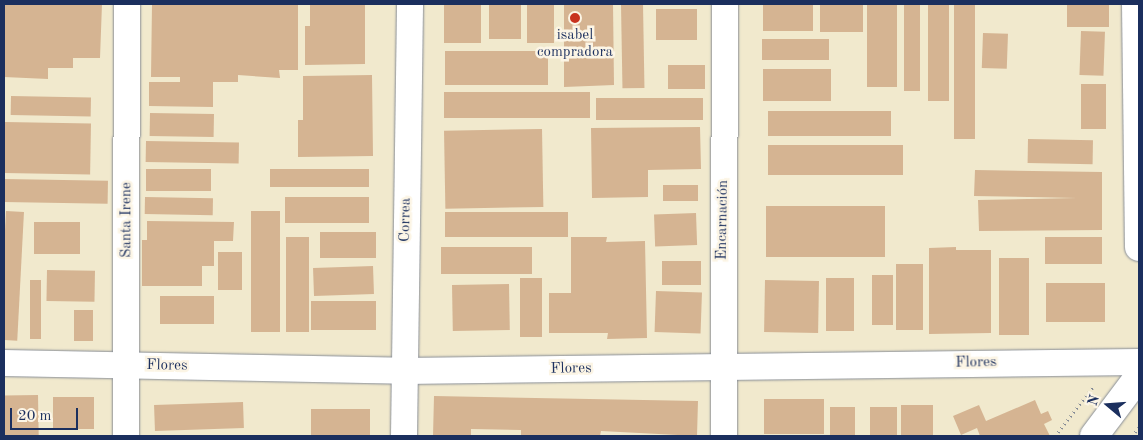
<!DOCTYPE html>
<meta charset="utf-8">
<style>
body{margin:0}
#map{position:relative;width:1143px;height:440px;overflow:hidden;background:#f1e9cd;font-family:"Old Standard TT",serif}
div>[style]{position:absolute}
.building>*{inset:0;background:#d5b492;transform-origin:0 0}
.path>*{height:3px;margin-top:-1.5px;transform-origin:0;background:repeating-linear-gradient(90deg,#868c96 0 1px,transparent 0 5px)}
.roads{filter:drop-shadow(0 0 1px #868c96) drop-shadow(0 0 1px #868c96)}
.minor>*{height:26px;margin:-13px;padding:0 13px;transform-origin:13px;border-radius:13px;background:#fff}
.tertiary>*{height:28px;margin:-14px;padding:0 14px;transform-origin:14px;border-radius:14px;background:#fff}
.dots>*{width:14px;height:14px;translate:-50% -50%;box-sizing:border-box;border:2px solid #fcf5e5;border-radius:50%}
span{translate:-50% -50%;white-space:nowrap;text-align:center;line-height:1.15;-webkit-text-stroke:5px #fcf5e5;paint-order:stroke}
.poi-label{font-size:15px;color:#1b2f5e}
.street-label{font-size:15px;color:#1b2f5e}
.frame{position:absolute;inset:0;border:5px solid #1b2f5e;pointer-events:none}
.north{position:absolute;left:1083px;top:380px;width:50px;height:50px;-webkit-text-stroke:4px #fcf5e5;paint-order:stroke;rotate:288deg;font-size:14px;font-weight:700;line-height:20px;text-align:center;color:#1b2f5e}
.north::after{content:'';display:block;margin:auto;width:18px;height:22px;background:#1b2f5e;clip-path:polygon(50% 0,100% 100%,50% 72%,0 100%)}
.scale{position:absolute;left:10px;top:408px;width:68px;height:22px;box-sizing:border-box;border:2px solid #1b2f5e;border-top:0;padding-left:6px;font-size:15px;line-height:18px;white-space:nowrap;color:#1b2f5e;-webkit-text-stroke:4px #fcf5e5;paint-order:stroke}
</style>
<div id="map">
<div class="building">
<div style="clip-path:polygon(5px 4px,102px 4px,100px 58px,73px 58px,73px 68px,48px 68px,48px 79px,4px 77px)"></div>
<div style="clip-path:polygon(152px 4px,298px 4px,298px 70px,279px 70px,280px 78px,238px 75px,238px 82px,213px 82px,213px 107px,149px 106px,149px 82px,180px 82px,180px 77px,151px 77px)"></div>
<div style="clip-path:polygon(310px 4px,365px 4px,365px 64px,305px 65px,305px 26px,310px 26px)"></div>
<div style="left:489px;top:4px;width:32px;height:35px"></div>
<div style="left:527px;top:4px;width:27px;height:39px"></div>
<div style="clip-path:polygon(589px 4px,613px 4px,614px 85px,564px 87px,564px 5px)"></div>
<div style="left:643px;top:4px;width:84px;height:22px;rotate:89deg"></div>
<div style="left:763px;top:4px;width:50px;height:27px"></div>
<div style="left:820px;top:4px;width:43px;height:28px"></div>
<div style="left:867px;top:4px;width:30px;height:83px"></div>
<div style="left:904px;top:4px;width:16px;height:87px"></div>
<div style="left:928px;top:4px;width:21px;height:97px"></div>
<div style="left:954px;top:4px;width:21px;height:135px"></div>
<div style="left:1067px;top:4px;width:42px;height:23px"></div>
<div style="left:444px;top:5px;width:37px;height:38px"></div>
<div style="left:697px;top:9px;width:31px;height:41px;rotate:90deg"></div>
<div style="left:1081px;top:31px;width:24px;height:44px;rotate:2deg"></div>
<div style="left:983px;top:33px;width:25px;height:35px;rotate:2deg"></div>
<div style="left:829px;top:39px;width:21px;height:67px;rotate:90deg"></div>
<div style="left:548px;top:51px;width:34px;height:103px;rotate:90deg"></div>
<div style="left:668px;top:65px;width:37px;height:24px"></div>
<div style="left:831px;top:69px;width:32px;height:68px;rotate:90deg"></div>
<div style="clip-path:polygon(372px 75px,373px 156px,298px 157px,298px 120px,303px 120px,303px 76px)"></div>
<div style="left:1081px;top:84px;width:25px;height:45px"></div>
<div style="left:590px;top:92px;width:26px;height:146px;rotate:90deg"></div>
<div style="left:11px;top:96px;width:80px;height:19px;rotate:1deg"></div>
<div style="left:703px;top:98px;width:22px;height:107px;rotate:90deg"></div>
<div style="left:891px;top:111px;width:25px;height:123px;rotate:90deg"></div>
<div style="left:150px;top:113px;width:64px;height:23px;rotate:1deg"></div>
<div style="left:5px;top:122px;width:86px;height:51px;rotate:1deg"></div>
<div style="clip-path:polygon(700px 127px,701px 169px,648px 170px,648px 197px,592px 198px,591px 128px)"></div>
<div style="left:542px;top:129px;width:78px;height:98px;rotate:89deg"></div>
<div style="left:1028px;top:139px;width:65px;height:24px;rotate:1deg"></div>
<div style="left:146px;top:141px;width:93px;height:21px;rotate:1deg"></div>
<div style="left:903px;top:145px;width:30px;height:135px;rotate:90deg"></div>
<div style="left:146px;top:169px;width:65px;height:22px"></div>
<div style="left:369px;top:169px;width:18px;height:99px;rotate:90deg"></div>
<div style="clip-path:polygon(975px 170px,1102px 172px,1102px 230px,979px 231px,978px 200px,1077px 198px,974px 196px)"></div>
<div style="left:4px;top:179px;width:104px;height:23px;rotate:1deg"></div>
<div style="left:698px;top:185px;width:16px;height:35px;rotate:90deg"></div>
<div style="left:145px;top:197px;width:68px;height:17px;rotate:1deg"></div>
<div style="left:369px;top:197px;width:26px;height:84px;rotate:90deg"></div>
<div style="left:885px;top:206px;width:51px;height:119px;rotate:90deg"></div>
<div style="left:6px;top:211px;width:18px;height:129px;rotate:3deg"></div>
<div style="left:251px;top:211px;width:29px;height:121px"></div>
<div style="left:568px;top:212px;width:25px;height:123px;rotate:90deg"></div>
<div style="left:696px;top:213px;width:32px;height:42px;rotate:88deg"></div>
<div style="clip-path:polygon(147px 221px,234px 222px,233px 241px,214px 241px,214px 266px,202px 266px,202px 286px,142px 286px,142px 240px,147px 240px)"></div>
<div style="left:34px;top:222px;width:46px;height:32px"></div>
<div style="left:376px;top:232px;width:26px;height:56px;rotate:90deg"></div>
<div style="left:286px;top:237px;width:23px;height:95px"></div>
<div style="clip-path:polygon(571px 237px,607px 237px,606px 242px,645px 241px,647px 338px,607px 339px,608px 333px,549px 333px,549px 293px,571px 293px)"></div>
<div style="left:1045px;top:237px;width:57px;height:27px"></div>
<div style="left:532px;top:247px;width:27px;height:91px;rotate:90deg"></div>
<div style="clip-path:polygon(956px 247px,956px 250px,991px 250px,991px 333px,929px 334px,929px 248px)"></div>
<div style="left:218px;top:252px;width:24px;height:38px"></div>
<div style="left:1029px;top:258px;width:77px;height:30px;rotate:90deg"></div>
<div style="left:662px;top:261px;width:39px;height:24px"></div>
<div style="left:896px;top:264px;width:27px;height:66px"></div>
<div style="left:373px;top:266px;width:28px;height:60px;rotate:88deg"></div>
<div style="left:47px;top:270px;width:48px;height:31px;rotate:1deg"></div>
<div style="left:872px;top:275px;width:21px;height:50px"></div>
<div style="left:542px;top:278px;width:59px;height:22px;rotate:90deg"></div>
<div style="left:826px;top:278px;width:28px;height:53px"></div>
<div style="left:30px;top:280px;width:11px;height:59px"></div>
<div style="left:765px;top:280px;width:54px;height:52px;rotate:1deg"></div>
<div style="left:1046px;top:283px;width:59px;height:39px"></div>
<div style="left:509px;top:284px;width:46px;height:57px;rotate:89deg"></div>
<div style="left:656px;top:291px;width:46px;height:41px;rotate:2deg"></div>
<div style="left:160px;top:296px;width:54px;height:28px"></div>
<div style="left:376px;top:301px;width:29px;height:65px;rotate:90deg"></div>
<div style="left:74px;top:310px;width:19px;height:31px"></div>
<div style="left:38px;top:395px;width:41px;height:34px;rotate:89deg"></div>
<div style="clip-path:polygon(434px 396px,698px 401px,697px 436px,601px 431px,600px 436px,521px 436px,521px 430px,471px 429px,471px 436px,433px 436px)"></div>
<div style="left:94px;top:397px;width:32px;height:41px;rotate:90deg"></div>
<div style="left:764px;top:399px;width:60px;height:35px"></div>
<div style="clip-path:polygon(1035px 400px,1041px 414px,1048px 411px,1052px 420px,1044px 424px,1050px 436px,980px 436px,977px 428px,961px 435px,953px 416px,979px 405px,986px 421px)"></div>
<div style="left:243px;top:402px;width:26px;height:89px;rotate:88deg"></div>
<div style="left:933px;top:405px;width:31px;height:32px;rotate:90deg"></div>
<div style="left:830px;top:407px;width:25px;height:29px"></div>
<div style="left:870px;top:407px;width:27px;height:29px"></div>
<div style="left:370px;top:409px;width:27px;height:59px;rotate:90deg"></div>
</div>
<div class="path">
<div style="left:1055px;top:436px;width:62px;rotate:-52.2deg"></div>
<div style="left:1132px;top:436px;width:11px;rotate:-52deg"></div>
</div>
<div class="roads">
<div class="minor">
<div style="left:4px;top:363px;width:400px;rotate:1.1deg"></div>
<div style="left:404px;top:371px;width:735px;rotate:-0.7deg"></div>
<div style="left:126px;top:436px;width:432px;rotate:-89.9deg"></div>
<div style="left:404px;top:436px;width:432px;rotate:-89.2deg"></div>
<div style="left:724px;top:436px;width:432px;rotate:-89.9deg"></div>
</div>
<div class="tertiary">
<div style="left:1136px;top:4px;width:243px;rotate:89.3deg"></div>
<div style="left:1094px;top:436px;width:75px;rotate:-53.1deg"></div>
</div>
</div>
<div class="dots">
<div style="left:575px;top:18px;background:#c8321e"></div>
</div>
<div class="poi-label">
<span style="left:575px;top:44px">isabel<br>compradora</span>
</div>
<div class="street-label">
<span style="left:127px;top:220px;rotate:-90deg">Santa Irene</span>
<span style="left:406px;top:220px;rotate:-89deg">Correa</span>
<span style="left:723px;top:220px;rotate:-89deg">Encarnación</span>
<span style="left:976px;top:363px;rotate:-1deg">Flores</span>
<span style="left:167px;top:366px;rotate:1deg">Flores</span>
<span style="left:571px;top:369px;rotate:-1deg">Flores</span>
</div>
<div class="frame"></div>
<div class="north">N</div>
<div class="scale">20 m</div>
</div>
